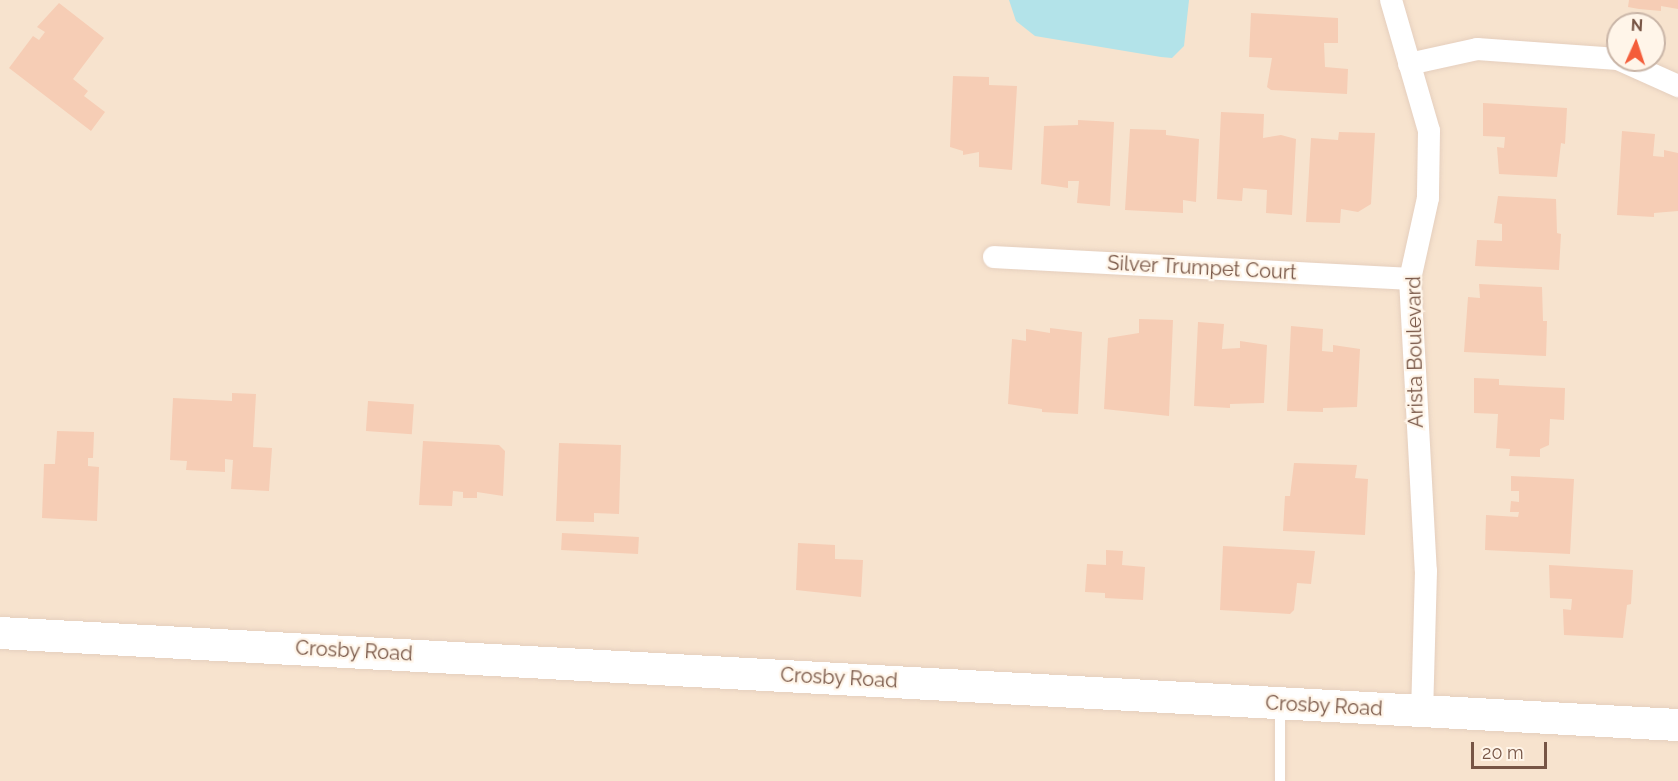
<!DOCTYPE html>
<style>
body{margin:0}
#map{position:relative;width:1678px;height:781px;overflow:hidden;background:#fef2e0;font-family:Raleway,sans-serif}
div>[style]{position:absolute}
.residential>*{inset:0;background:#f7e3ce}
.water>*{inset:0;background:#b3e3e9}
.building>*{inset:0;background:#f6cdb5;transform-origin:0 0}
.roads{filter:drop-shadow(0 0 2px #e5cfbe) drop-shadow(0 0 2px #e5cfbe)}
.lane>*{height:10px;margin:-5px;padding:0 5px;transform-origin:5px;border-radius:5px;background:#fff}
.street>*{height:22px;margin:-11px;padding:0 11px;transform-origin:11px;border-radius:11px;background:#fff}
.secondary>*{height:32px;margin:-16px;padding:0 16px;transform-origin:16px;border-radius:16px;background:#fff}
span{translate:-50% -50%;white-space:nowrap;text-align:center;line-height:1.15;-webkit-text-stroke:4.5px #fff5e9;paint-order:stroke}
.street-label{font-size:20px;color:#775545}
.north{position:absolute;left:1606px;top:12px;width:60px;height:60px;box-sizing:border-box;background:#fff5e9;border:2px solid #c9b5a7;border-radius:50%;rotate:3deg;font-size:16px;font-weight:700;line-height:24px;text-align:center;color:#775545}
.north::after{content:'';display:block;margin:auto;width:21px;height:27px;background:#f45d3a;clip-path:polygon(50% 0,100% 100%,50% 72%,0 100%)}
.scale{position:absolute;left:1471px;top:742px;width:76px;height:27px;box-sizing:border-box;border:3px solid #775545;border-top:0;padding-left:8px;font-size:18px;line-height:21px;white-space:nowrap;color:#775545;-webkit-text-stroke:4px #fff5e9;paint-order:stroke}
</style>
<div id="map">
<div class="residential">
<div style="clip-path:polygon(evenodd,0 0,1678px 0,1678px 781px,0 781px,0 0,1618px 24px,1654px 24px,1654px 60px,1618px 60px,1618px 24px)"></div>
</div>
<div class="water">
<div style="clip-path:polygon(1009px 0,1189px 0,1184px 46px,1172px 58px,1161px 57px,1035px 36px,1016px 21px)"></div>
</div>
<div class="building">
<div style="clip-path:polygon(1629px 0,1678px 0,1678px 9px,1661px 6px,1661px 11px,1639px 9px,1628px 7px)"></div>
<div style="clip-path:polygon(59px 3px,104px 38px,73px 79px,88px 91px,84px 96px,105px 112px,91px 131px,9px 68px,33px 36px,39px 40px,45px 32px,37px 27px)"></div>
<div style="clip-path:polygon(1251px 13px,1338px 18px,1338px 43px,1324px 43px,1325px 67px,1348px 69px,1347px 94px,1271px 90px,1267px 87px,1272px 58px,1249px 57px)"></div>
<div style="clip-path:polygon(953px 76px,989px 77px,989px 85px,1017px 86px,1012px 170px,979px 167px,979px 152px,963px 155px,963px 151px,950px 147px)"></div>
<div style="clip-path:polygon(1483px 103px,1567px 108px,1565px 144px,1561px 143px,1557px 177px,1499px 174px,1497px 147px,1504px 148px,1505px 137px,1483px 136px)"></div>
<div style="clip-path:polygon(1221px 112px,1264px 114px,1263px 138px,1281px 135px,1296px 139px,1292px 215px,1266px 213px,1267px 190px,1243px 188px,1242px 201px,1217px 199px)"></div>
<div style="clip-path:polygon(1078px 120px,1114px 122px,1110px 206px,1077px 203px,1079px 181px,1068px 181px,1068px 188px,1041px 184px,1044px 126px,1078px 125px)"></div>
<div style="clip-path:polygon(1130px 129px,1166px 130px,1166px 135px,1199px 139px,1196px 202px,1183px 200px,1183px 213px,1125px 210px)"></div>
<div style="clip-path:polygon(1622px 131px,1655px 134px,1653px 156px,1664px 157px,1664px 150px,1678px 153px,1678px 211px,1654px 213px,1654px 217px,1617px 215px)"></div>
<div style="clip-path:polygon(1339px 132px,1375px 133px,1371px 204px,1358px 212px,1341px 209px,1340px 223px,1306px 222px,1311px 138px,1338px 140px)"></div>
<div style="clip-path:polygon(1498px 196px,1556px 199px,1557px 233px,1561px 234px,1559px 270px,1475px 266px,1477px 240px,1502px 241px,1502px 224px,1494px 223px)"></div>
<div style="clip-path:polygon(1479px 284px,1542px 287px,1543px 321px,1547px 321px,1546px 356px,1464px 352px,1468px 297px,1480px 298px)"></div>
<div style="clip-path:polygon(1139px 319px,1173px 320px,1169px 416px,1104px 409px,1108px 338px,1139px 333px)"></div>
<div style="clip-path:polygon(1198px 322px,1224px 324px,1222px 349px,1240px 348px,1240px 341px,1267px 345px,1264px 403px,1230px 404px,1230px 408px,1194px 406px)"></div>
<div style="clip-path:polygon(1291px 326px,1323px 329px,1322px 351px,1333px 352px,1333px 345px,1360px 349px,1357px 407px,1323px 408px,1323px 412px,1287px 411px)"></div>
<div style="clip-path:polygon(1050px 328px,1082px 332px,1078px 414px,1042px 412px,1042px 409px,1008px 404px,1012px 339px,1026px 341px,1026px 329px,1050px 333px)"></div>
<div style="clip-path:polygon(1474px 378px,1499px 379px,1499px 385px,1565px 388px,1564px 420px,1550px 419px,1549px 445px,1540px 449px,1540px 457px,1509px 456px,1510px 449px,1496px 448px,1498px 414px,1474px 413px)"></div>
<div style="clip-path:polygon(232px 393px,256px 394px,253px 447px,272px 448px,269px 491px,231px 489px,233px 460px,225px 459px,225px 472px,186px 470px,187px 461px,170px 460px,173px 398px,232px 401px)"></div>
<div style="left:368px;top:401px;width:46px;height:30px;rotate:4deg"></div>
<div style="clip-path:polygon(57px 431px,94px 432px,93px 458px,88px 458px,88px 466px,99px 467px,97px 521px,42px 518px,44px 464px,55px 464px)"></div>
<div style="clip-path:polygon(423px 441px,499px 445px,505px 451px,503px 496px,477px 492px,477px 498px,463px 498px,463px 492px,453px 491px,452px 506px,419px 505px)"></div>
<div style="clip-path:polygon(559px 443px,621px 445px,619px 514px,594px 513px,594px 522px,556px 521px)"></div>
<div style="clip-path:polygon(1294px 463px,1357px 465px,1355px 478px,1368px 479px,1365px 535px,1283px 531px,1285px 496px,1290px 496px)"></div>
<div style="clip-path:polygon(1511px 476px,1574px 479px,1570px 554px,1485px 550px,1486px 515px,1518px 517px,1519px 512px,1510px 512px,1511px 501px,1519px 502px,1519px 491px,1511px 491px)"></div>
<div style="left:562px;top:533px;width:77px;height:17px;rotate:3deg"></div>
<div style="clip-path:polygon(798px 543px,835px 545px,835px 559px,863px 560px,861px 597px,796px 590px)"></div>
<div style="clip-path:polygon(1223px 546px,1315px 551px,1311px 584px,1297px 583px,1294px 610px,1290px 614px,1220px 610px)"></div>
<div style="clip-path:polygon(1106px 550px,1123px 551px,1122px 565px,1145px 567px,1143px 600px,1105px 598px,1105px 593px,1085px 592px,1087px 564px,1106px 565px)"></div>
<div style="clip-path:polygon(1549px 565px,1633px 570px,1631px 604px,1627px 605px,1623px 638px,1564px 635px,1563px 609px,1571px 610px,1572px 599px,1550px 598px)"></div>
</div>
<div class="roads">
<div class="lane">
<div style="left:1280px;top:706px;width:75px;rotate:90deg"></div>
</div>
<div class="street">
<div style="left:1391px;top:0;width:136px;rotate:73.8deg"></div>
<div style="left:1429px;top:131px;width:67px;rotate:90.9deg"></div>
<div style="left:1428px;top:198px;width:83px;rotate:102.5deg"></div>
<div style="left:1410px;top:279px;width:292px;rotate:86.9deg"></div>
<div style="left:1426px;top:571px;width:140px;rotate:91.6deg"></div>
<div style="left:1620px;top:60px;width:64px;rotate:24.1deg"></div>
<div style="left:1409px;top:64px;width:70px;rotate:-12.4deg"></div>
<div style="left:1477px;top:49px;width:141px;rotate:4.1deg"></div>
<div style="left:994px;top:257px;width:417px;rotate:3deg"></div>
</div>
<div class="secondary">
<div style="left:0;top:633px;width:1681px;rotate:3.14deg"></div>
</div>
</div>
<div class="street-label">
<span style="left:1202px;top:268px;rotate:3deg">Silver Trumpet Court</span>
<span style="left:1415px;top:352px;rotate:-91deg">Arista Boulevard</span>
<span style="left:354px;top:651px;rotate:3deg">Crosby Road</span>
<span style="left:839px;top:678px;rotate:3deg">Crosby Road</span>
<span style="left:1324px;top:706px;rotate:3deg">Crosby Road</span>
</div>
<div class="north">N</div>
<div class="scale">20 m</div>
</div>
